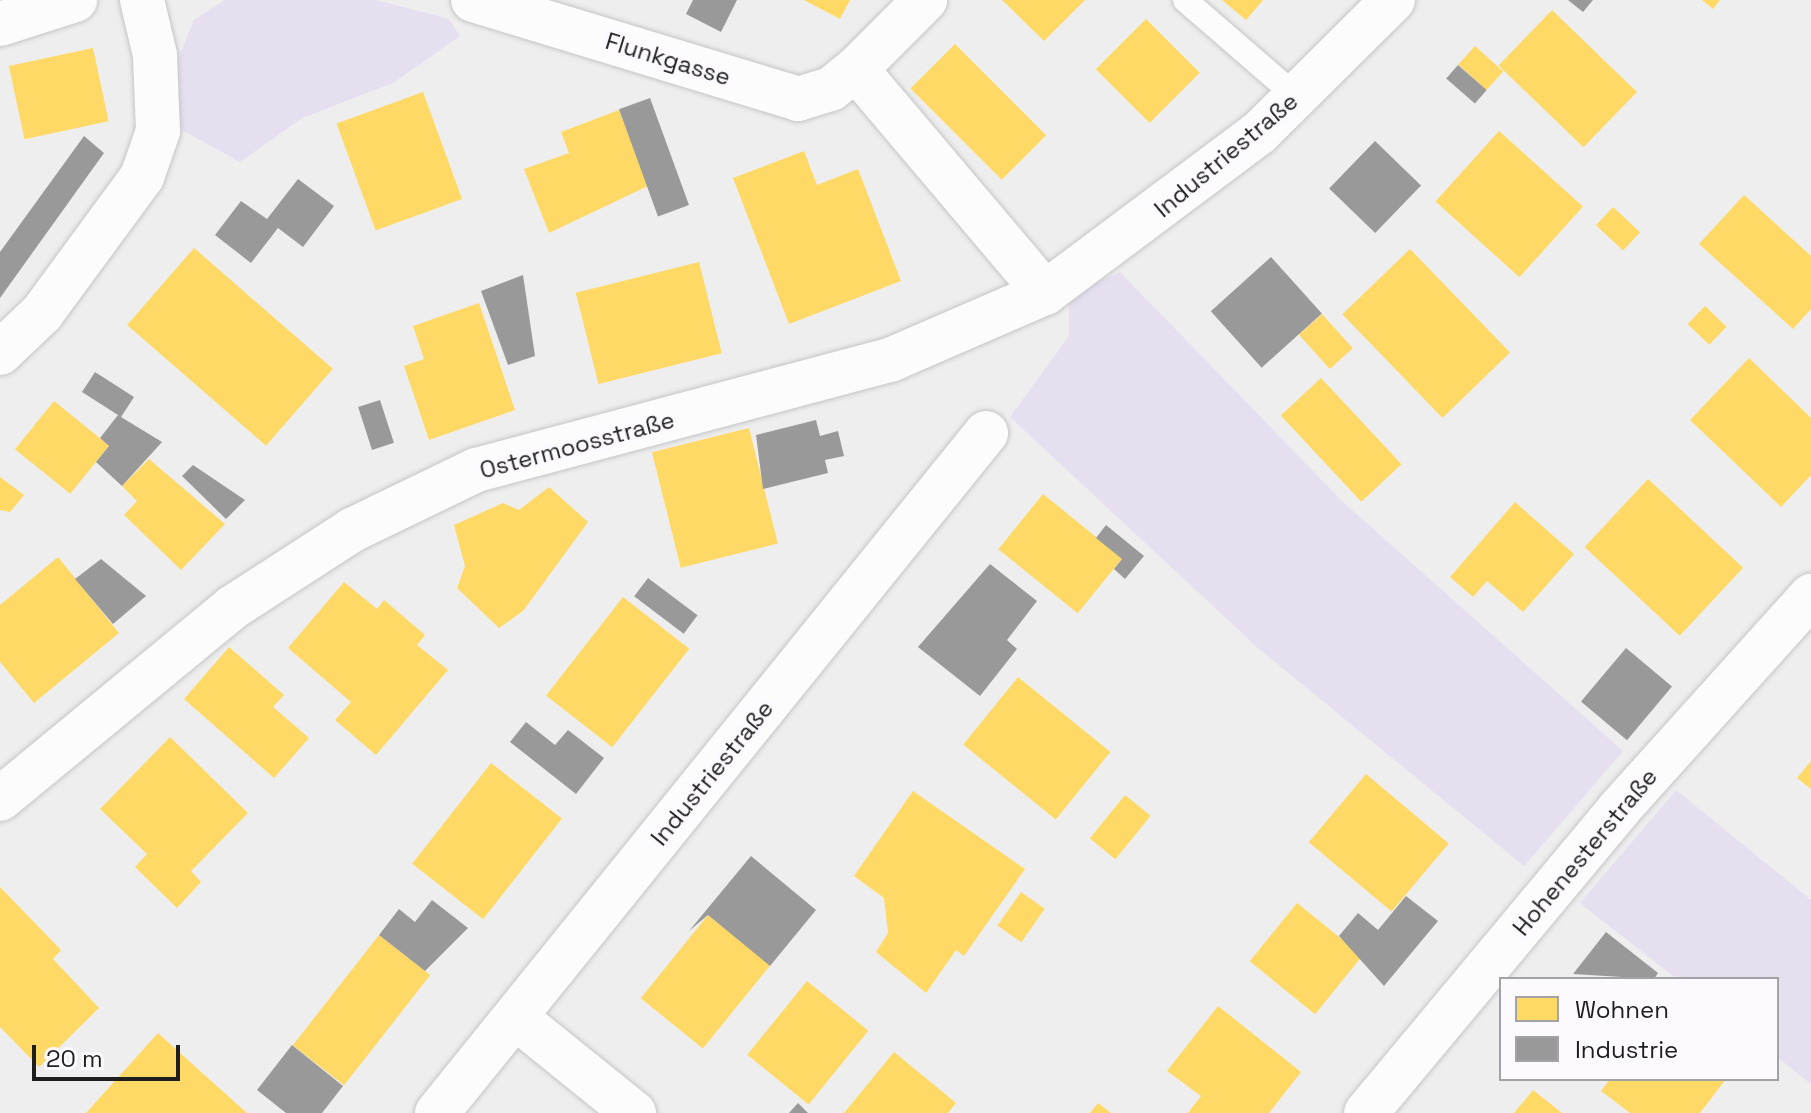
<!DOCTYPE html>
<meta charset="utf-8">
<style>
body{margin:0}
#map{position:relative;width:1811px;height:1113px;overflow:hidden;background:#eeeeef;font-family:"Space Grotesk",sans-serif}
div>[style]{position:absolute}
.green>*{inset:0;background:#e5dff0}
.homes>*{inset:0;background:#ffd966;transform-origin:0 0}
.industry>*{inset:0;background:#999;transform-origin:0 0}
.roads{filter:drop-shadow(0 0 2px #c5c5c6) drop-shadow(0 0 2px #c5c5c6)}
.lane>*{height:24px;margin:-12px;padding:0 12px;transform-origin:12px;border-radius:12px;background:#fcfcfd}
.street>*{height:44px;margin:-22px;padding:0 22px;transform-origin:22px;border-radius:22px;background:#fcfcfd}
span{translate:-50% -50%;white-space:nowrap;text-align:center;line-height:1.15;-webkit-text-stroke:8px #fcfafe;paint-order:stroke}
.street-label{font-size:24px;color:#1e1e1f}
.legend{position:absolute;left:1499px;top:977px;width:280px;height:104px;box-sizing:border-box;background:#fcfafe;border:2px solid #a3a2a5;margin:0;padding:10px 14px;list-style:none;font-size:24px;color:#1e1e1f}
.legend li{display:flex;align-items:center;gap:16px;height:40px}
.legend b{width:40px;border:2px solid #a3a2a5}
.scale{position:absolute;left:32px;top:1045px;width:148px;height:36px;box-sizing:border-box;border:4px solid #1e1e1f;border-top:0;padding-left:10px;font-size:24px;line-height:28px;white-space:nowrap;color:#1e1e1f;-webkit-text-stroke:6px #fcfafe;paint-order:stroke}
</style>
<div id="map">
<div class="green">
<div style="clip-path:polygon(225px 0,376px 0,449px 19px,460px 36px,393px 83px,302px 118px,240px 162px,182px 130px,170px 79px,194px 20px)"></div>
<div style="clip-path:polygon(1120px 272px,1344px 503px,1623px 751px,1524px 866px,1258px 648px,1010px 417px,1069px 336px,1069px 296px)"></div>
<div style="clip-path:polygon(1676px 790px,1811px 900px,1811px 1084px,1777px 1057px,1777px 979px,1677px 979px,1580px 903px)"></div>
</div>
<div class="homes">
<div style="clip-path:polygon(804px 0,850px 0,840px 19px)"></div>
<div style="clip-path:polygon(1002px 0,1085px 0,1044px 41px)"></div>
<div style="clip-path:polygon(1222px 0,1263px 0,1246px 20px)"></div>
<div style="clip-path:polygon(1702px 0,1720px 0,1713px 9px)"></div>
<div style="left:1552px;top:10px;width:118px;height:77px;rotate:44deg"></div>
<div style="left:1146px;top:19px;width:76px;height:71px;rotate:45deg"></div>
<div style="left:955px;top:44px;width:129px;height:63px;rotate:45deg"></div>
<div style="left:1475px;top:46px;width:38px;height:25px;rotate:42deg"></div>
<div style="left:93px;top:48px;width:75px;height:86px;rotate:78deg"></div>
<div style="left:423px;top:92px;width:114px;height:92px;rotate:70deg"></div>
<div style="clip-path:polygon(619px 110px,648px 186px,549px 233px,524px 169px,569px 153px,561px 132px)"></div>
<div style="left:1499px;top:131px;width:113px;height:95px;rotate:42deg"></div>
<div style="clip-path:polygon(804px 151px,817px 185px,858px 169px,901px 281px,789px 324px,733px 178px)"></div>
<div style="clip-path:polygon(1744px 195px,1811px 256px,1811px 309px,1793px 329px,1699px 244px)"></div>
<div style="left:1613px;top:207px;width:37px;height:25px;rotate:43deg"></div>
<div style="left:194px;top:248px;width:184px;height:102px;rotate:41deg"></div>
<div style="left:1410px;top:249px;width:144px;height:94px;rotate:46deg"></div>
<div style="left:699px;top:262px;width:94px;height:127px;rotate:76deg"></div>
<div style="clip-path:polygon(479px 303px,515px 410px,429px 440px,404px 366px,424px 359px,413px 326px)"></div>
<div style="left:1705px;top:306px;width:30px;height:25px;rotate:44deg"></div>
<div style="left:1322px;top:314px;width:46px;height:31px;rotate:48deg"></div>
<div style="clip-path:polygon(1749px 358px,1811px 418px,1811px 475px,1781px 507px,1690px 420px)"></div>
<div style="left:1321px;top:378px;width:118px;height:55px;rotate:47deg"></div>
<div style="left:54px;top:401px;width:71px;height:62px;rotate:39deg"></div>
<div style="left:749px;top:428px;width:119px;height:100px;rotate:76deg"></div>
<div style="clip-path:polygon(149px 459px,225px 524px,181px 570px,124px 515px,137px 501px,122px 486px)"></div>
<div style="clip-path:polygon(0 477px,24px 495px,10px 512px,0 510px)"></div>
<div style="left:1648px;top:479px;width:130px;height:93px;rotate:43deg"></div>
<div style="clip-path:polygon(549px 487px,588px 522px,523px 611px,499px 628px,457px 588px,465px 566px,454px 525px,503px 503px,519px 510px)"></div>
<div style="left:1043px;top:494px;width:102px;height:71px;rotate:39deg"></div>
<div style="clip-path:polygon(1515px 502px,1574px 554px,1523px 612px,1487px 581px,1473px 597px,1450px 577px)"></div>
<div style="clip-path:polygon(58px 557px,119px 633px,34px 703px,0 662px,0 605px)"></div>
<div style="clip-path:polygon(344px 582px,377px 609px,384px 600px,425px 635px,417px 645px,448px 670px,376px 755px,335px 720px,351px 702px,288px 648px)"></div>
<div style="left:623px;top:597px;width:84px;height:125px;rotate:38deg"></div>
<div style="clip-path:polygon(229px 647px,284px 695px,273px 707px,309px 738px,274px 778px,184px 699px)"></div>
<div style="left:1018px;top:677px;width:119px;height:87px;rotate:39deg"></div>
<div style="clip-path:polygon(170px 737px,248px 813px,191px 871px,201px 882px,177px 908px,135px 867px,147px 854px,100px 809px)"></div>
<div style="clip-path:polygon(1811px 761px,1811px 789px,1797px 778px)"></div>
<div style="left:491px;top:763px;width:90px;height:128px;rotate:38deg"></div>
<div style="left:1366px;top:774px;width:108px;height:89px;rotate:40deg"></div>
<div style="clip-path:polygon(913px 791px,1025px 869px,964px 956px,956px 950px,926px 993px,876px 952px,888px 933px,884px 898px,854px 876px)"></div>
<div style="left:1125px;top:795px;width:33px;height:56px;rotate:39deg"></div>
<div style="clip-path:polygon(0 887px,61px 950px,53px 959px,99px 1008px,39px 1067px,0 1027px)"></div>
<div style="left:1021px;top:892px;width:29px;height:41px;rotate:35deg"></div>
<div style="left:1297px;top:903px;width:84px;height:75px;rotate:39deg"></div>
<div style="left:708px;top:915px;width:80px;height:107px;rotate:39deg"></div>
<div style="left:379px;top:935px;width:65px;height:140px;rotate:38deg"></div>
<div style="left:807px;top:981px;width:79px;height:95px;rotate:39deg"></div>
<div style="clip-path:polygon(1218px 1006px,1301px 1072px,1269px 1113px,1188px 1113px,1201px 1096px,1167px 1071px)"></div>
<div style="clip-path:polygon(158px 1033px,200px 1071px,247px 1113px,86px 1113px)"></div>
<div style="clip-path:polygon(894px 1052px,956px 1103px,948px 1113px,844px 1113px)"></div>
<div style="clip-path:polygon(1610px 1079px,1726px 1079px,1700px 1113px,1630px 1113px,1601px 1091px)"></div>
<div style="clip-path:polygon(1533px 1090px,1562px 1113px,1514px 1113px)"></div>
<div style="clip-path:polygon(1098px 1103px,1111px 1113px,1090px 1113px)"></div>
</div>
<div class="industry">
<div style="clip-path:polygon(693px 0,737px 0,721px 32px,686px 14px)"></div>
<div style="clip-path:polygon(1568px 0,1593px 0,1583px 12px)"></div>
<div style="left:1458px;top:65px;width:38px;height:18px;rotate:41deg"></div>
<div style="left:650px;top:98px;width:114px;height:33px;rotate:70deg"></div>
<div style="clip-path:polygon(84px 136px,104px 153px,0 298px,0 252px)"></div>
<div style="left:1375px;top:141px;width:64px;height:66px;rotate:44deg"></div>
<div style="clip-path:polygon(298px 179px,334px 206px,303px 247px,278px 228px,251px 263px,215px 235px,241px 201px,267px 219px)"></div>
<div style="left:1271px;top:257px;width:76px;height:81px;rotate:48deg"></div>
<div style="clip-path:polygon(523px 275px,535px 356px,508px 365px,481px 291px)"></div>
<div style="clip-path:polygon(95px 372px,134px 397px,121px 417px,162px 442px,122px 486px,96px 462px,109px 446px,100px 438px,118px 415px,82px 392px)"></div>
<div style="left:380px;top:400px;width:45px;height:23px;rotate:72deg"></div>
<div style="clip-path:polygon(816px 420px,820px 436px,838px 431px,844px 456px,825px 460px,828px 473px,763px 489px,756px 435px)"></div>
<div style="clip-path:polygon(193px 465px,245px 500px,226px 519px,182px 476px)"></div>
<div style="clip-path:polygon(1106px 525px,1144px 556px,1125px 579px,1114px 569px,1122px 559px,1096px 538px)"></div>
<div style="clip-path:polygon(101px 559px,146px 596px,113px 624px,75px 579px)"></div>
<div style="clip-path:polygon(990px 564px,1037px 601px,1007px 640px,1017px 649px,980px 696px,918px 647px)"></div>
<div style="left:648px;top:578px;width:62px;height:23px;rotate:37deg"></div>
<div style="left:1626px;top:648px;width:60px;height:70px;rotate:40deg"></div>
<div style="clip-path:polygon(526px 722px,555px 745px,568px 730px,604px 758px,576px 794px,510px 742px)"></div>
<div style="clip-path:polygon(751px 856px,816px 910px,770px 966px,708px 915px,689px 931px)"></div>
<div style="clip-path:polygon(1406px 896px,1438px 921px,1384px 986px,1339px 936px,1358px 913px,1378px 930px)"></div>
<div style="clip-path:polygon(432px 900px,468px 928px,425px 971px,379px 935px,399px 909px,415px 922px)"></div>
<div style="clip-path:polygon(1606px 932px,1658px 973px,1654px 979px,1573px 974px)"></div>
<div style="clip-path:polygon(292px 1045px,343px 1086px,322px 1113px,286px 1113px,257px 1090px)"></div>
<div style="clip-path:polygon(798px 1103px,808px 1113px,789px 1113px)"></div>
</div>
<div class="roads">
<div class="lane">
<div style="left:1185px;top:0;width:147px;rotate:40.9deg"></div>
</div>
<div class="street">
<div style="left:473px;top:0;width:340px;rotate:16.9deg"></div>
<div style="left:798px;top:99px;width:34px;rotate:-17deg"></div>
<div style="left:831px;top:89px;width:32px;rotate:-39deg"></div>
<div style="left:856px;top:69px;width:293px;rotate:49.8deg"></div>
<div style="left:0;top:24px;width:79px;rotate:-17.7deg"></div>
<div style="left:856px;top:69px;width:98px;rotate:-45deg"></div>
<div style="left:0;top:353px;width:58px;rotate:-43.6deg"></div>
<div style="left:42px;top:313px;width:169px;rotate:-53.7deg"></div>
<div style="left:142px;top:177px;width:49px;rotate:-70.8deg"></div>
<div style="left:158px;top:131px;width:76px;rotate:-92.3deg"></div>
<div style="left:155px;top:55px;width:57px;rotate:-103.3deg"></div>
<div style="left:0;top:799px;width:302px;rotate:-39.5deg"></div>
<div style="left:233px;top:607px;width:142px;rotate:-32.9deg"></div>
<div style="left:352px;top:530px;width:138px;rotate:-25.8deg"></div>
<div style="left:476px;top:470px;width:428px;rotate:-14.9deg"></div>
<div style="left:890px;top:360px;width:169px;rotate:-23.4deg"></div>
<div style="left:1045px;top:293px;width:267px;rotate:-36.8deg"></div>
<div style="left:1259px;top:133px;width:189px;rotate:-44.8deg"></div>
<div style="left:515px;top:1017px;width:153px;rotate:38.9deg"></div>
<div style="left:437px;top:1113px;width:874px;rotate:-51.08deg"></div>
<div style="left:1366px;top:1113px;width:396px;rotate:-50.2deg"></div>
<div style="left:1619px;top:809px;width:287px;rotate:-48deg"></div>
</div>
</div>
<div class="street-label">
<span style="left:668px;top:59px;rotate:17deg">Flunkgasse</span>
<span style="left:1226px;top:155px;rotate:-40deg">Industriestraße</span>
<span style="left:577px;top:445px;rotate:-15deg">Ostermoosstraße</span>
<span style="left:712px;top:773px;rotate:-51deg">Industriestraße</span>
<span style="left:1585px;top:852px;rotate:-50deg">Hohenesterstraße</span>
</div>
<ul class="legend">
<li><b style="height:22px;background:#ffd966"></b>Wohnen</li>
<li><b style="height:22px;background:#999"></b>Industrie</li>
</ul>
<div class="scale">20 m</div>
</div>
